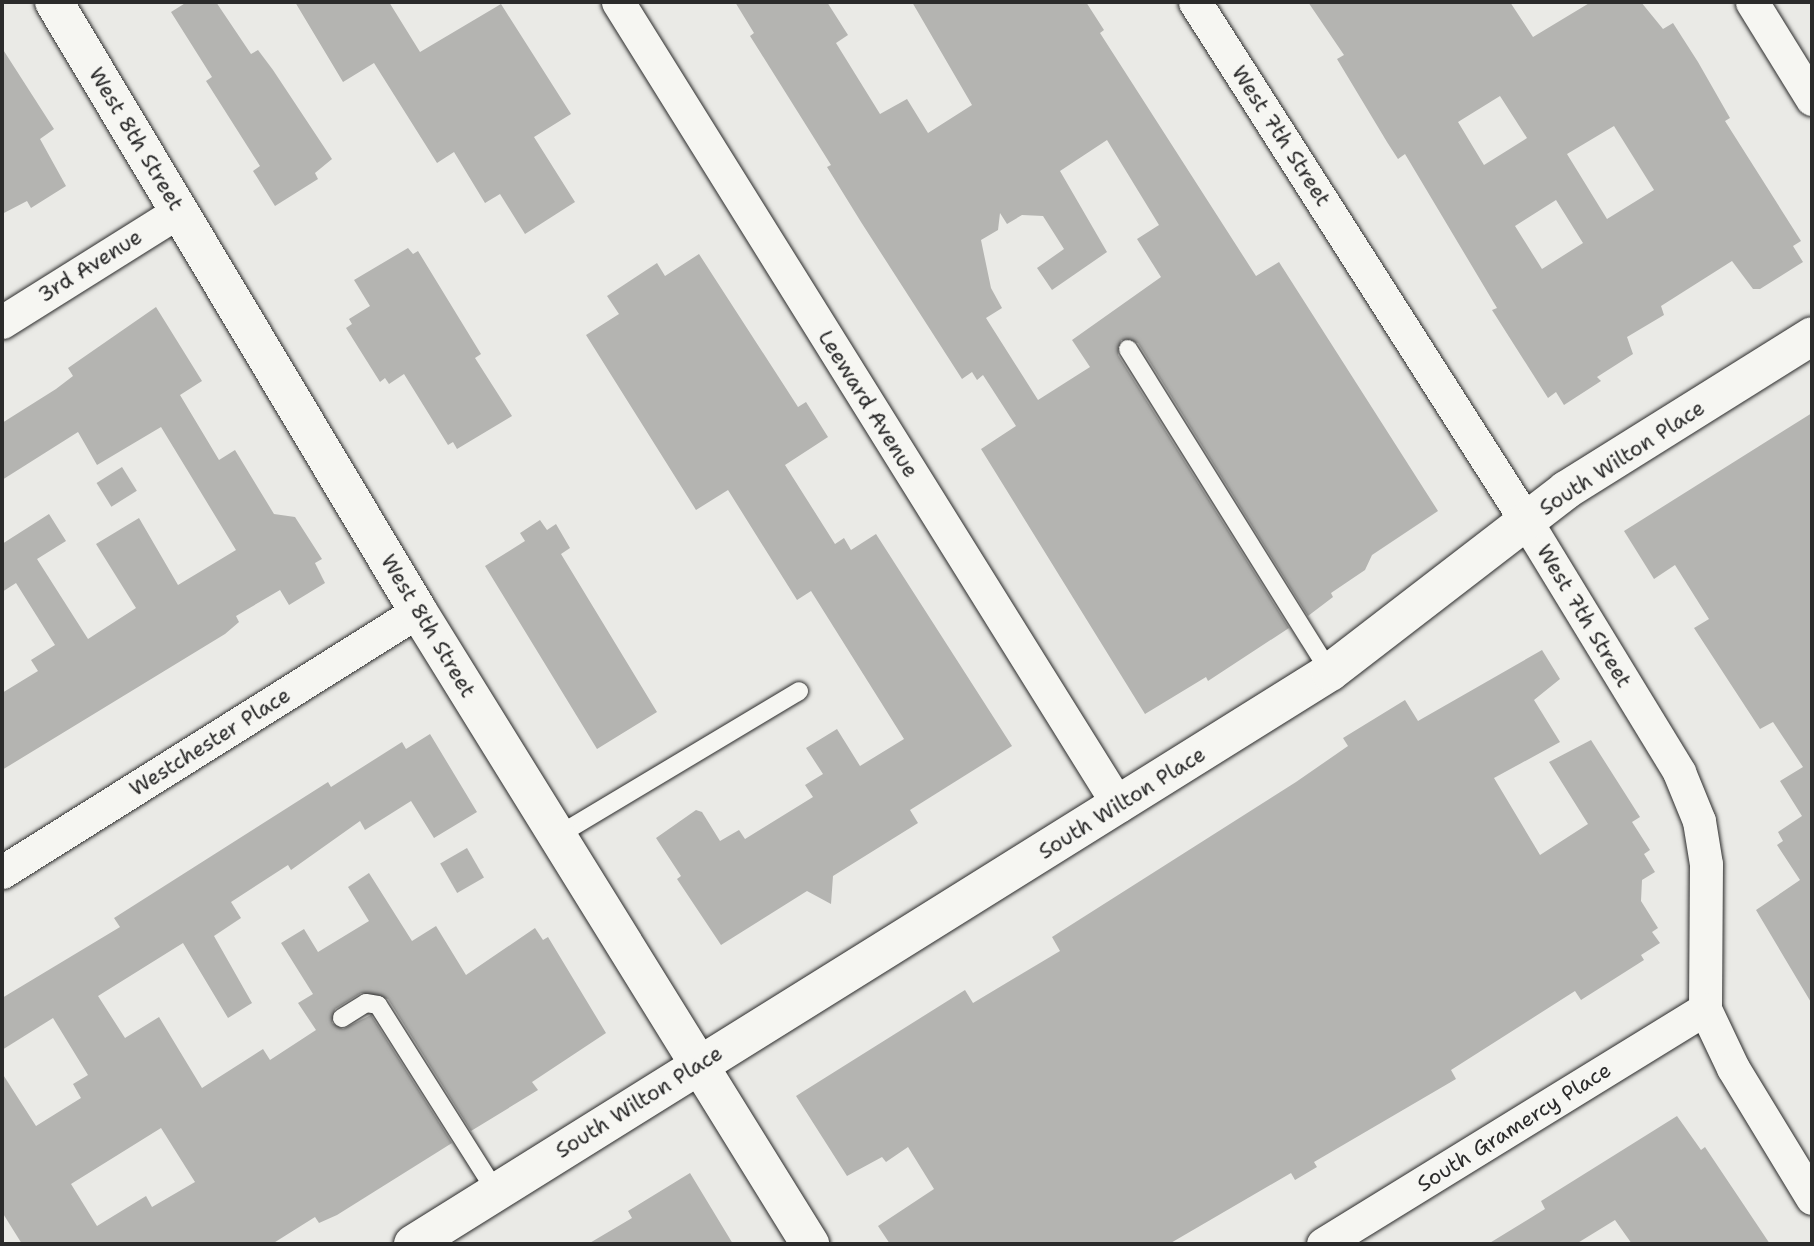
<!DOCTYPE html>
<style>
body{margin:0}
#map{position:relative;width:1814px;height:1246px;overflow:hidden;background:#eaeae6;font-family:"Shantell Sans",sans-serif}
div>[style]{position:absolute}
.building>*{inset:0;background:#b4b4b1;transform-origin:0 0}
.roads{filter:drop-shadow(0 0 2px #2b2b2b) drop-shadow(0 0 2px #2b2b2b)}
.lane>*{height:18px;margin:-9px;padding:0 9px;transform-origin:9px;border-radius:9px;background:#f6f6f2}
.street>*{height:33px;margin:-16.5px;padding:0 16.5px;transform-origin:16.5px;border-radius:16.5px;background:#f6f6f2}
.secondary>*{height:38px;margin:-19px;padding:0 19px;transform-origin:19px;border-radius:19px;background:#f6f6f2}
span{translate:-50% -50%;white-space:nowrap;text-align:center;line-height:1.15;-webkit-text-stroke:5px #f6f6f2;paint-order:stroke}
.street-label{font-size:21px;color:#2b2b2b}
.frame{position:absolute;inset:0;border:4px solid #2b2b2b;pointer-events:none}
</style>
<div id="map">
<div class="building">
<div style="clip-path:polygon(187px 2px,216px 2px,251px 54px,258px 50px,273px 70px,332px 159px,315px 173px,318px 179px,275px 206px,253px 171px,260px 166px,206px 81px,212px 77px,171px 12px)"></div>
<div style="clip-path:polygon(295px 2px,389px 2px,420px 52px,501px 4px,571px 114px,534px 137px,575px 202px,525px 234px,500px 194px,485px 203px,454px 152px,437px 163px,374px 63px,343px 82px)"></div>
<div style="clip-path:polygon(evenodd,735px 2px,827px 2px,848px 35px,836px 43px,880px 114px,907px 99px,928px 133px,972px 105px,912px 2px,1086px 2px,1104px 30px,1100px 33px,1256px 276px,1279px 262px,1438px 511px,1372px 555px,1365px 570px,1331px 593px,1333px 597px,1308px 616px,1138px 343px,1121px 340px,1118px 355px,1289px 628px,1208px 681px,1206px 677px,1145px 714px,981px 449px,1016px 426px,983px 375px,977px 380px,972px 372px,962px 379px,861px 222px,827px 167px,831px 165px,750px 36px,754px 33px,735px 2px,1107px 140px,1159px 225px,1137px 239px,1161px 277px,1072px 340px,1090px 367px,1038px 400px,986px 318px,1002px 308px,991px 288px,981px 240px,998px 230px,1000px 213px,1007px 224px,1022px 215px,1043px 216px,1064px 249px,1037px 268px,1052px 290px,1107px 252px,1060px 171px,1107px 140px)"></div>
<div style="clip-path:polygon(evenodd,1308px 2px,1510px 2px,1533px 37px,1591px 2px,1641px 2px,1663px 29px,1673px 23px,1698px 62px,1730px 118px,1725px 121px,1801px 241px,1793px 246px,1803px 262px,1760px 289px,1753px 289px,1732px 261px,1661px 306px,1664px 315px,1627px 337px,1633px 354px,1597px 377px,1601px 381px,1564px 405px,1556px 392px,1548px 398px,1492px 310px,1497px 308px,1405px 154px,1398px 159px,1387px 142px,1337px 59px,1344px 55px,1308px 2px,1500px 96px,1527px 138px,1484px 165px,1458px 122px,1500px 96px,1308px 2px,1614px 126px,1654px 190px,1607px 219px,1567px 154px,1614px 126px,1308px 2px,1556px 200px,1583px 243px,1542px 269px,1515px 226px,1556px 200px)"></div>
<div style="clip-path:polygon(2px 48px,54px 129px,40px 139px,66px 186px,31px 208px,27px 201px,2px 214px)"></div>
<div style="clip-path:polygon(408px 248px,413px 254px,418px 251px,481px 354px,475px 358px,512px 416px,457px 449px,453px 442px,448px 445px,404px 374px,389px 384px,385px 378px,380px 382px,346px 328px,352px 324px,349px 319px,370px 306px,354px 280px)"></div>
<div style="clip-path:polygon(699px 254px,798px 407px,806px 402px,828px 437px,785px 465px,835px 544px,844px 538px,851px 550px,876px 534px,1012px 746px,910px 810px,918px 823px,833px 876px,831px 904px,807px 891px,721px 945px,677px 879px,681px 876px,656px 838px,696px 810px,702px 812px,720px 841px,739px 830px,745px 839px,813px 797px,805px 785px,823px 774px,806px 748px,837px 729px,860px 766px,904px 739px,811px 591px,797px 600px,728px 490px,696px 510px,586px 335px,619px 314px,607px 296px,657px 263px,665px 276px)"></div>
<div style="clip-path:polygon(156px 307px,202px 381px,180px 395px,219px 460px,235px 450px,274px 514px,295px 517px,322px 559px,315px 563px,325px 583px,289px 605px,280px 590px,236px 616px,239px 622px,225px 634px,2px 770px,2px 693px,38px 671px,31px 660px,55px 645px,16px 583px,2px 592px,2px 544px,49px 514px,66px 541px,37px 559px,88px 639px,136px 608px,96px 544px,139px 518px,178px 585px,236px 550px,161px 427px,97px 465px,78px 432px,2px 480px,2px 423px,56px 389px,73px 376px,68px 368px)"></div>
<div style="clip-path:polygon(1812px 413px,1812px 1004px,1756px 910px,1800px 880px,1777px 845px,1783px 841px,1778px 832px,1802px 816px,1780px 781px,1803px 767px,1773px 722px,1760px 729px,1694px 628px,1709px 619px,1675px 565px,1654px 579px,1624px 531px)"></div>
<div style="left:122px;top:467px;width:28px;height:30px;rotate:58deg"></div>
<div style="clip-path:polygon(540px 520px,547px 530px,556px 524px,570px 548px,561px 554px,657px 712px,597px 749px,485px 566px,525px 541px,520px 533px)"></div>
<div style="clip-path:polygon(1542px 650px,1560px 679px,1534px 700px,1560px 742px,1494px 778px,1540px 855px,1588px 824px,1549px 762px,1591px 740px,1640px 817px,1632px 822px,1650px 850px,1644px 854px,1655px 872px,1642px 880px,1641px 901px,1658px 928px,1652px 932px,1660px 943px,1641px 955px,1644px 960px,1581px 1000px,1575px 991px,1451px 1070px,1456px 1079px,1314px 1162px,1317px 1167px,1295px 1180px,1291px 1173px,1169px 1244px,890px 1244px,878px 1226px,934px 1189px,908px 1147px,886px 1162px,882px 1157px,847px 1176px,796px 1096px,965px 990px,973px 1003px,1060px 951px,1052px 937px,1296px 782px,1348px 746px,1343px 738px,1405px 700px,1418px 721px)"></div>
<div style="clip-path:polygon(evenodd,430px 734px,477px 812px,434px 838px,411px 801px,365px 830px,360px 821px,291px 870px,288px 865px,231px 902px,241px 918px,214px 936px,252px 1003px,228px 1018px,183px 943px,98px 996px,125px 1038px,159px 1017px,202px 1088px,263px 1049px,270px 1060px,316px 1030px,298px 1003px,313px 994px,281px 943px,304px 929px,318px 952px,369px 921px,348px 887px,369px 873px,412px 941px,436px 926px,466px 975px,535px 928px,543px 940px,548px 937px,606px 1033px,532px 1082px,538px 1090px,471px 1131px,388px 999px,361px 993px,335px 1009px,332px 1023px,343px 1029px,371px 1015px,452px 1143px,337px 1215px,319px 1223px,315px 1217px,272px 1244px,22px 1244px,2px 1212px,2px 1073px,36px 1126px,81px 1098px,73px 1084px,88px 1075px,53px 1018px,2px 1050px,2px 998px,120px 927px,114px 918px,328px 782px,331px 787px,402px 742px,406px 749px,430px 734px,161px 1128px,195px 1182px,152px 1207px,146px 1196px,97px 1226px,71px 1184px,161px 1128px)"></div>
<div style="left:467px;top:848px;width:34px;height:31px;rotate:60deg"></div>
<div style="clip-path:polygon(1677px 1116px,1701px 1150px,1705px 1147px,1770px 1244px,1632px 1244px,1615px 1220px,1576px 1244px,1488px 1244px,1545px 1209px,1541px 1201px)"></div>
<div style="clip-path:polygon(690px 1173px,733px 1244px,588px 1244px,632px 1218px,628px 1211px)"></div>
</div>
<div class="roads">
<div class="lane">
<div style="left:1128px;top:349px;width:381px;rotate:58deg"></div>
<div style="left:557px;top:836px;width:282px;rotate:-30.9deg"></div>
<div style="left:342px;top:1018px;width:28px;rotate:-32deg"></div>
<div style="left:366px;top:1003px;width:12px;rotate:9deg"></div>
<div style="left:378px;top:1005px;width:221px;rotate:57.7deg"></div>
</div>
<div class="street">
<div style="left:618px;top:2px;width:947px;rotate:58.07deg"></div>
<div style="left:1195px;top:2px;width:616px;rotate:57.47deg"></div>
<div style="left:1526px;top:521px;width:294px;rotate:58.6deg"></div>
<div style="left:1679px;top:772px;width:53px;rotate:67.8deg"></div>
<div style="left:1699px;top:821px;width:44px;rotate:80.8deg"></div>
<div style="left:1706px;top:864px;width:145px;rotate:90.4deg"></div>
<div style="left:1705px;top:1009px;width:65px;rotate:64.6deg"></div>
<div style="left:1733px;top:1068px;width:152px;rotate:58.7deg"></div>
<div style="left:1752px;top:2px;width:114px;rotate:58.3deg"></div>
<div style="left:2px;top:322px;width:209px;rotate:-32.1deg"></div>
<div style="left:2px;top:872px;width:491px;rotate:-32.1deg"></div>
<div style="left:1323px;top:1244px;width:448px;rotate:-31.6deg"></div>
</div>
<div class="secondary">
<div style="left:54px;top:2px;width:709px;rotate:59.13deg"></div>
<div style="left:418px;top:611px;width:745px;rotate:58.23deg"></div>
<div style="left:413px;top:1244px;width:1081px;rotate:-31.95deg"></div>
<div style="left:1330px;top:672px;width:298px;rotate:-37.6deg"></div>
<div style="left:1566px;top:490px;width:290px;rotate:-32deg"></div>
</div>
</div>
<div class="street-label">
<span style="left:1281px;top:136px;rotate:57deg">West 7th Street</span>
<span style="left:136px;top:139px;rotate:59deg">West 8th Street</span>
<span style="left:90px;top:266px;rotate:-32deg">3rd Avenue</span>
<span style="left:868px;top:404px;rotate:58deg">Leeward Avenue</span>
<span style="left:1622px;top:458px;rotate:-33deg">South Wilton Place</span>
<span style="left:1584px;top:616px;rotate:59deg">West 7th Street</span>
<span style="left:428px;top:626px;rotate:59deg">West 8th Street</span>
<span style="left:210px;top:742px;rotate:-32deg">Westchester Place</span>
<span style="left:1122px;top:803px;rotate:-32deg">South Wilton Place</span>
<span style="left:639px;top:1102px;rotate:-32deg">South Wilton Place</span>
<span style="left:1514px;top:1127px;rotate:-32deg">South Gramercy Place</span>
</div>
<div class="frame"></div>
</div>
